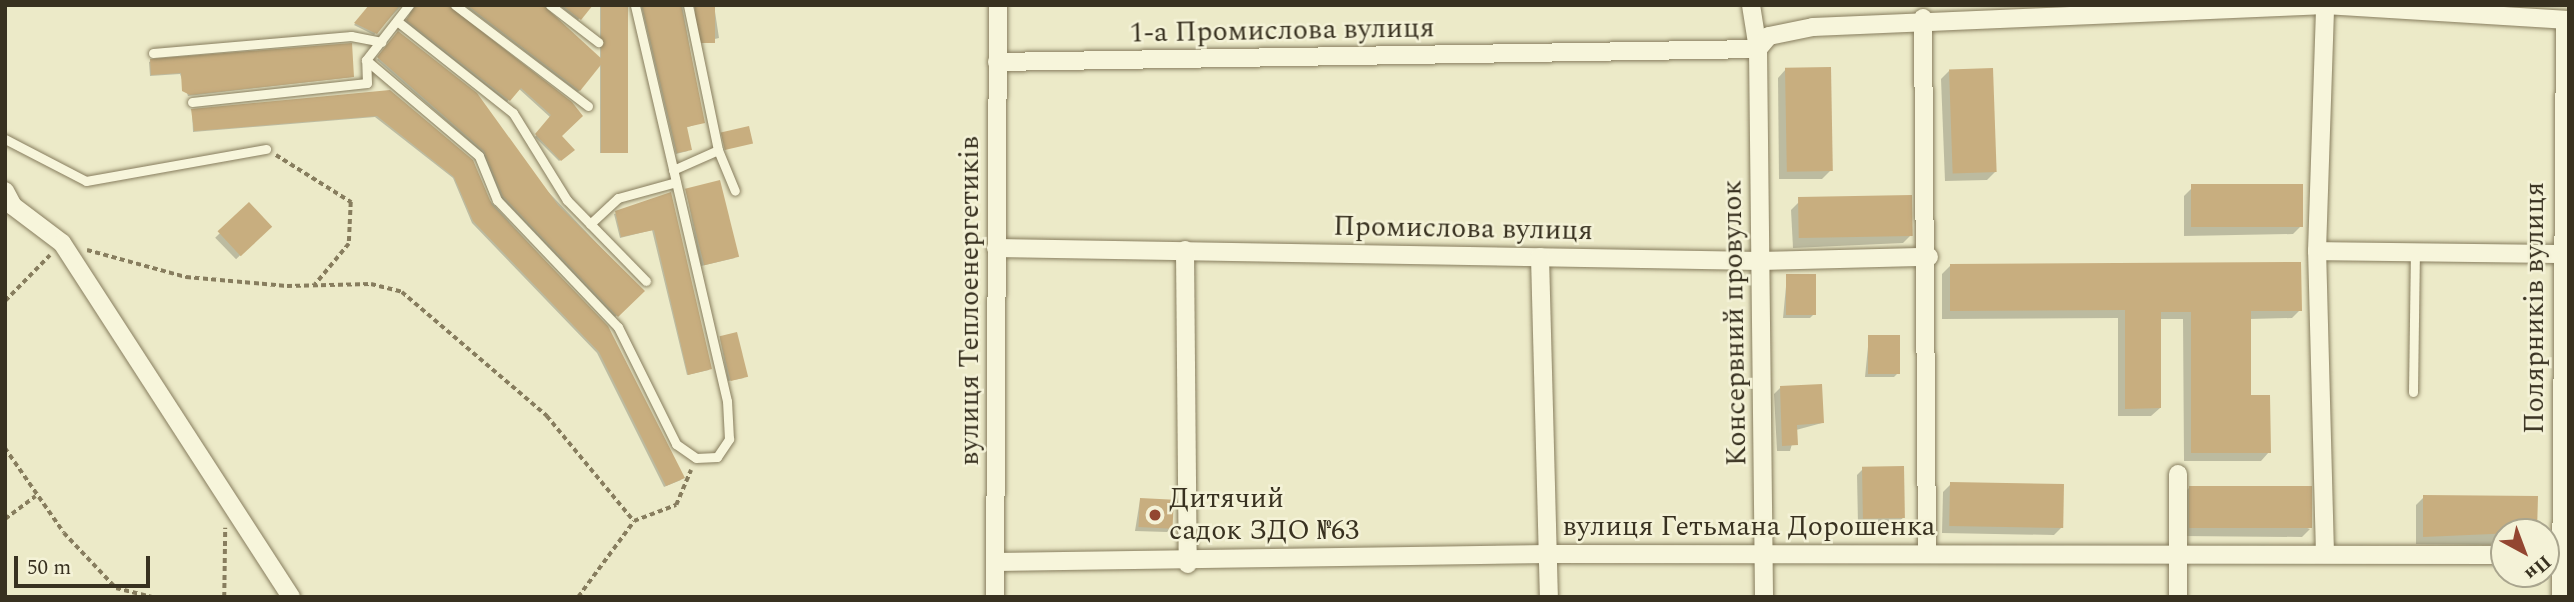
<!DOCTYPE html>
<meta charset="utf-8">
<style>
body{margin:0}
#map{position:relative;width:2574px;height:602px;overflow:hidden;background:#eceac8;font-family:Spectral,serif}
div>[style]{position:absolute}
.shadow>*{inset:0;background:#0003;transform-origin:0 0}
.building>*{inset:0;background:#c8ae7f;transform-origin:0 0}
.path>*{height:3.5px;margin-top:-1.75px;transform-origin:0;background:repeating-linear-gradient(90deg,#877d5e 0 5px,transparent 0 8.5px)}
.roads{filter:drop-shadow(0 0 2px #877d5e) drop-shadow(0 0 2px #877d5e)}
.lane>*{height:9px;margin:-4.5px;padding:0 4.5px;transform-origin:4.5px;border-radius:4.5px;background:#f7f5db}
.street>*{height:18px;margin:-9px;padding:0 9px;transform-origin:9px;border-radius:9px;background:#f7f5db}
.dots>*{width:19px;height:19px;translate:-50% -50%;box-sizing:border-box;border:4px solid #f4f2d7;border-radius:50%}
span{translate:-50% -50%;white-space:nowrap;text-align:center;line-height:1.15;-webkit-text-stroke:5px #f4f2d7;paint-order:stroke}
.street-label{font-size:28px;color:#383120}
.poi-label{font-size:28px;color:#383120}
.left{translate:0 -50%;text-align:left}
.frame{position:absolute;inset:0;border:7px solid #383120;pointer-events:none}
.north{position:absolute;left:2490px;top:518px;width:70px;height:70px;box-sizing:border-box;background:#f4f2d7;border:2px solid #a9a58e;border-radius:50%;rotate:139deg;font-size:19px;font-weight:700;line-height:28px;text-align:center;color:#383120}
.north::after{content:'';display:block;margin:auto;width:24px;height:32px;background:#934631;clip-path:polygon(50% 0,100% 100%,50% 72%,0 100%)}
.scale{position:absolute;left:14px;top:556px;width:136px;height:32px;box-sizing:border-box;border:4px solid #383120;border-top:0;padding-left:9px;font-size:21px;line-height:24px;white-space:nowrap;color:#383120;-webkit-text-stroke:5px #f4f2d7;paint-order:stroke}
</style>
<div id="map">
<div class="shadow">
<div style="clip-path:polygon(371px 5px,402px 5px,374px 35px,354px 25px)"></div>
<div style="clip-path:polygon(413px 5px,449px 5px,581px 116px,560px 136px,573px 150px,559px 161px,535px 137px,551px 118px,518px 88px,507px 102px,406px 22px)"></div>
<div style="clip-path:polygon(464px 5px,543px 5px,602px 61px,578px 92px)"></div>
<div style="clip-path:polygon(559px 5px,590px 5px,578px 20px)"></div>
<div style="left:600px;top:5px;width:27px;height:148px"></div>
<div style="clip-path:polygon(641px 5px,682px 5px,703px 122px,685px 128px,688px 151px,676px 154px)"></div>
<div style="clip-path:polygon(694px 5px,714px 5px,719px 38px,702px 42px)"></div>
<div style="clip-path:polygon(398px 33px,642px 291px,615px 317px,502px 198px,483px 153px,377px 60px)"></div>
<div style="clip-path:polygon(149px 62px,151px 61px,352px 77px,188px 96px,180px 74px,150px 76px)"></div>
<div style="clip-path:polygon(1786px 69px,1830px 171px,1822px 179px,1779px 179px,1778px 78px)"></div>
<div style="clip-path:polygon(1949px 71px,1995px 172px,1987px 180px,1945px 181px,1941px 79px)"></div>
<div style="clip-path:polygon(390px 92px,606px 327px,681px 480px,664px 487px,597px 353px,472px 223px,453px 178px,375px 117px,193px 132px,192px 111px)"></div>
<div style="clip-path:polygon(2192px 188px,2301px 226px,2293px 234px,2184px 236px,2184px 196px)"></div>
<div style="clip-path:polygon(686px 190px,735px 258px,701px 266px)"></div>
<div style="clip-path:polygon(670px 195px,709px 370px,687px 375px,652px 230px,620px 238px,614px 214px)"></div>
<div style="clip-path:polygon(1799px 202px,1911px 235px,1903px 243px,1793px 248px,1791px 210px)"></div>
<div style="left:249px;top:205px;width:30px;height:47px;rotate:46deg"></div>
<div style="clip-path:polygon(1950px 266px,2300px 310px,2292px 318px,2249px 319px,2250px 397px,2269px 452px,2261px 461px,2184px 461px,2183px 319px,2159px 319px,2160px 408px,2151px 416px,2118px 416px,2118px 318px,1942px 319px,1942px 274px)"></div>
<div style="clip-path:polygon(1787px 276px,1814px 314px,1810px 318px,1783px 318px)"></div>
<div style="clip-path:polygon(1869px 337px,1898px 373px,1894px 377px,1865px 377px)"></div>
<div style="clip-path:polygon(720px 338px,744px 378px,728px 381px)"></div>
<div style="clip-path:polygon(1780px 388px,1822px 423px,1796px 430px,1790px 451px,1777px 451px,1774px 394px)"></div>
<div style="clip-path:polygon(1863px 469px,1904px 517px,1897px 523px,1858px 524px,1857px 475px)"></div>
<div style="clip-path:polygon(1951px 484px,2062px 527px,2054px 535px,1942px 533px,1943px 492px)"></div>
<div style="clip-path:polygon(2190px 487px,2310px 529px,2302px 537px,2182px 536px,2182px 495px)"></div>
<div style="clip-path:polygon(2424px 497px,2504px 532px,2504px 545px,2416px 544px,2416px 505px)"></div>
<div style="clip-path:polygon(1140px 500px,1171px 528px,1167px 532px,1135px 531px)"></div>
</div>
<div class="building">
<div style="clip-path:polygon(369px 5px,400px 5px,377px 34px,354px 23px)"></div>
<div style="clip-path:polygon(416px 5px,448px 5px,572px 102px,583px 116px,562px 136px,575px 150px,561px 161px,535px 134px,551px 115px,521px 88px,510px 101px,406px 20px)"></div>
<div style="clip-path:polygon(467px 5px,543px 5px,604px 61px,580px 91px)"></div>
<div style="clip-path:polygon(562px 5px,593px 5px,581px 20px)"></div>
<div style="left:601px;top:5px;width:27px;height:148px"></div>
<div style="clip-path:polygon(642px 5px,681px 5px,705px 123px,687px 127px,692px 150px,677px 153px)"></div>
<div style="left:695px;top:5px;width:20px;height:38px"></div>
<div style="clip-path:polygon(398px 31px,477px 93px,558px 205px,645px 291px,618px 317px,503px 196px,484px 151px,377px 57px)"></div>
<div style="clip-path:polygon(352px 43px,354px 77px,190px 95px,182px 91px,181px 73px,151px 75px,150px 59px)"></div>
<div style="left:1831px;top:67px;width:104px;height:46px;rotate:89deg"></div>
<div style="left:1993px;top:68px;width:104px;height:44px;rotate:88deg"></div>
<div style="clip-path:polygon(390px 90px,473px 160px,492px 205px,608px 326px,685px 478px,666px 486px,599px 352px,473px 221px,454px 177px,377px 116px,194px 131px,191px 109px)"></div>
<div style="left:749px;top:126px;width:18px;height:29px;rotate:77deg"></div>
<div style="left:720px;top:180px;width:79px;height:36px;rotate:76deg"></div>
<div style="left:2303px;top:184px;width:43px;height:112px;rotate:90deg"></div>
<div style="clip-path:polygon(671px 192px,712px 369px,688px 375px,654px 230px,621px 237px,615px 211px)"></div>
<div style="left:1912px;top:195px;width:41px;height:114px;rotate:89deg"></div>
<div style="left:249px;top:202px;width:34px;height:43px;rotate:47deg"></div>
<div style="clip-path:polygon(2301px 262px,2302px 311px,2251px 311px,2251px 395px,2270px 395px,2271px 453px,2191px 453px,2191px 312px,2161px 312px,2161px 408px,2125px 409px,2125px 310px,1950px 311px,1950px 264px)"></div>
<div style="left:1786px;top:274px;width:30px;height:41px"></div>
<div style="left:737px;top:332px;width:46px;height:18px;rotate:76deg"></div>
<div style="left:1868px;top:335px;width:32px;height:39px"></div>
<div style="clip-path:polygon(1822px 384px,1824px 423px,1797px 425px,1798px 445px,1782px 446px,1780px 386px)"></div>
<div style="left:1904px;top:466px;width:52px;height:42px;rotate:89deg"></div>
<div style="left:1950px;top:482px;width:114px;height:44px;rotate:1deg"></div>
<div style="left:2189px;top:486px;width:123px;height:42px"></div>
<div style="clip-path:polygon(2423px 495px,2538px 496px,2537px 532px,2423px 537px)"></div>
<div style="left:1140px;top:498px;width:34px;height:29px;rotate:3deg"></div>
</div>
<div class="path">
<div style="left:276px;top:155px;width:89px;rotate:32.1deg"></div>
<div style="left:351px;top:202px;width:42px;rotate:92.7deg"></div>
<div style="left:349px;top:244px;width:53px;rotate:129.7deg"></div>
<div style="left:87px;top:250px;width:103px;rotate:15.3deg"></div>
<div style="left:186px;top:277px;width:101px;rotate:5.1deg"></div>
<div style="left:287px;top:286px;width:84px;rotate:-1.4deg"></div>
<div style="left:371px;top:284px;width:32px;rotate:14deg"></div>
<div style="left:402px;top:292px;width:191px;rotate:40.5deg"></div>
<div style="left:547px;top:416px;width:136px;rotate:50.4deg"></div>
<div style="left:634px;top:521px;width:45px;rotate:-20.9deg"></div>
<div style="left:676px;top:505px;width:38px;rotate:-67deg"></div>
<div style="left:5px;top:301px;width:64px;rotate:-45.6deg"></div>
<div style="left:5px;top:448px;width:103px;rotate:55.2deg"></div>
<div style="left:64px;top:533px;width:76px;rotate:46.6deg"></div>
<div style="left:116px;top:588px;width:38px;rotate:14deg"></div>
<div style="left:5px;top:519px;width:38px;rotate:-37deg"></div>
<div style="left:224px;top:597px;width:69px;rotate:-89.2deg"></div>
<div style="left:578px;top:597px;width:94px;rotate:-53.6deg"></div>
</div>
<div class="roads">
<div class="lane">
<div style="left:455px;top:5px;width:167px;rotate:37.2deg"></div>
<div style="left:550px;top:5px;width:61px;rotate:37.6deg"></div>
<div style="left:397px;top:21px;width:148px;rotate:38.4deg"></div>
<div style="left:513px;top:113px;width:102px;rotate:58.2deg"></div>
<div style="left:567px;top:200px;width:113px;rotate:45.7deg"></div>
<div style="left:153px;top:53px;width:199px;rotate:-4.9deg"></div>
<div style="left:351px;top:36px;width:31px;rotate:11deg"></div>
<div style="left:366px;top:60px;width:148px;rotate:40.3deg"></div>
<div style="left:479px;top:156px;width:48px;rotate:67.8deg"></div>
<div style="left:497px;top:200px;width:175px;rotate:46.4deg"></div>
<div style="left:618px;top:327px;width:131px;rotate:63.6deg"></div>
<div style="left:676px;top:444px;width:24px;rotate:35deg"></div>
<div style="left:696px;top:458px;width:21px;rotate:-3deg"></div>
<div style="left:717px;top:457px;width:22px;rotate:-56deg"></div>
<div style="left:729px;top:439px;width:38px;rotate:-93deg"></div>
<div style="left:727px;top:401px;width:407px;rotate:-103.1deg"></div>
<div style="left:192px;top:102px;width:176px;rotate:-6.2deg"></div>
<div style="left:367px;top:83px;width:23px;rotate:-92deg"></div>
<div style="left:366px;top:60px;width:70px;rotate:-52deg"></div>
<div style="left:5px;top:139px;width:91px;rotate:27.4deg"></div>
<div style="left:86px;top:181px;width:183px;rotate:-10.1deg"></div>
<div style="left:718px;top:150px;width:44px;rotate:67.5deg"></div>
<div style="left:673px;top:170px;width:49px;rotate:-24deg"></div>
<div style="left:718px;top:150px;width:148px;rotate:-101.7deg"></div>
<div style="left:590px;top:224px;width:38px;rotate:-43deg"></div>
<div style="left:618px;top:198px;width:60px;rotate:-15.4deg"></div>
<div style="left:2413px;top:392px;width:140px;rotate:-89.2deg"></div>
</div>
<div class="street">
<div style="left:1751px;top:5px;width:45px;rotate:81deg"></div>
<div style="left:1758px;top:49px;width:548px;rotate:89.37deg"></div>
<div style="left:1923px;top:18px;width:535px;rotate:89.57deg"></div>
<div style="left:997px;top:62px;width:761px;rotate:-0.98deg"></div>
<div style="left:1758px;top:49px;width:17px;rotate:-50deg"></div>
<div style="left:1769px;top:36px;width:45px;rotate:-11.6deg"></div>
<div style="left:1813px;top:27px;width:512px;rotate:-2.46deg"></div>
<div style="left:2325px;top:5px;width:244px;rotate:3.5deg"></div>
<div style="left:5px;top:191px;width:17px;rotate:62deg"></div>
<div style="left:13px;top:206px;width:61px;rotate:37.1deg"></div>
<div style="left:62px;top:243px;width:422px;rotate:57.1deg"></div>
<div style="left:996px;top:248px;width:764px;rotate:0.97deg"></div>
<div style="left:1760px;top:261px;width:169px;rotate:-1.4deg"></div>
<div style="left:1185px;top:250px;width:314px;rotate:89.5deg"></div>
<div style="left:2317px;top:251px;width:252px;rotate:0.7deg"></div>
<div style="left:1540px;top:257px;width:340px;rotate:88.5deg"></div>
<div style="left:2325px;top:554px;width:303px;rotate:-91.5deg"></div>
<div style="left:2317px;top:251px;width:246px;rotate:-88.1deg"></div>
<div style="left:995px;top:562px;width:553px;rotate:-0.83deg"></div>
<div style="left:1548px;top:554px;width:956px;rotate:0.06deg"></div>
<div style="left:995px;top:597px;width:592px;rotate:-89.71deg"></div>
<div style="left:2178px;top:597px;width:123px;rotate:-90deg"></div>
<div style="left:2561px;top:597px;width:577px;rotate:-89.6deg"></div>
</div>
</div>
<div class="dots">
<div style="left:1155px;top:515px;background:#934631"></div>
</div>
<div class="street-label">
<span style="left:1282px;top:31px;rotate:-1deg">1-а Промислова вулиця</span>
<span style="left:1463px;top:229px;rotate:1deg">Промислова вулиця</span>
<span style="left:970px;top:301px;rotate:-90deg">вулиця Теплоенергетиків</span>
<span style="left:2535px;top:308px;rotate:-90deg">Полярників вулиця</span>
<span style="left:1735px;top:323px;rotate:-91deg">Консервний провулок</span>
<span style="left:1749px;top:527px">вулиця Гетьмана Дорошенка</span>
</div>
<div class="poi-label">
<span class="left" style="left:1169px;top:515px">Дитячий<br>садок ЗДО №63</span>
</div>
<div class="frame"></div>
<div class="north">Пн</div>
<div class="scale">50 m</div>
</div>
